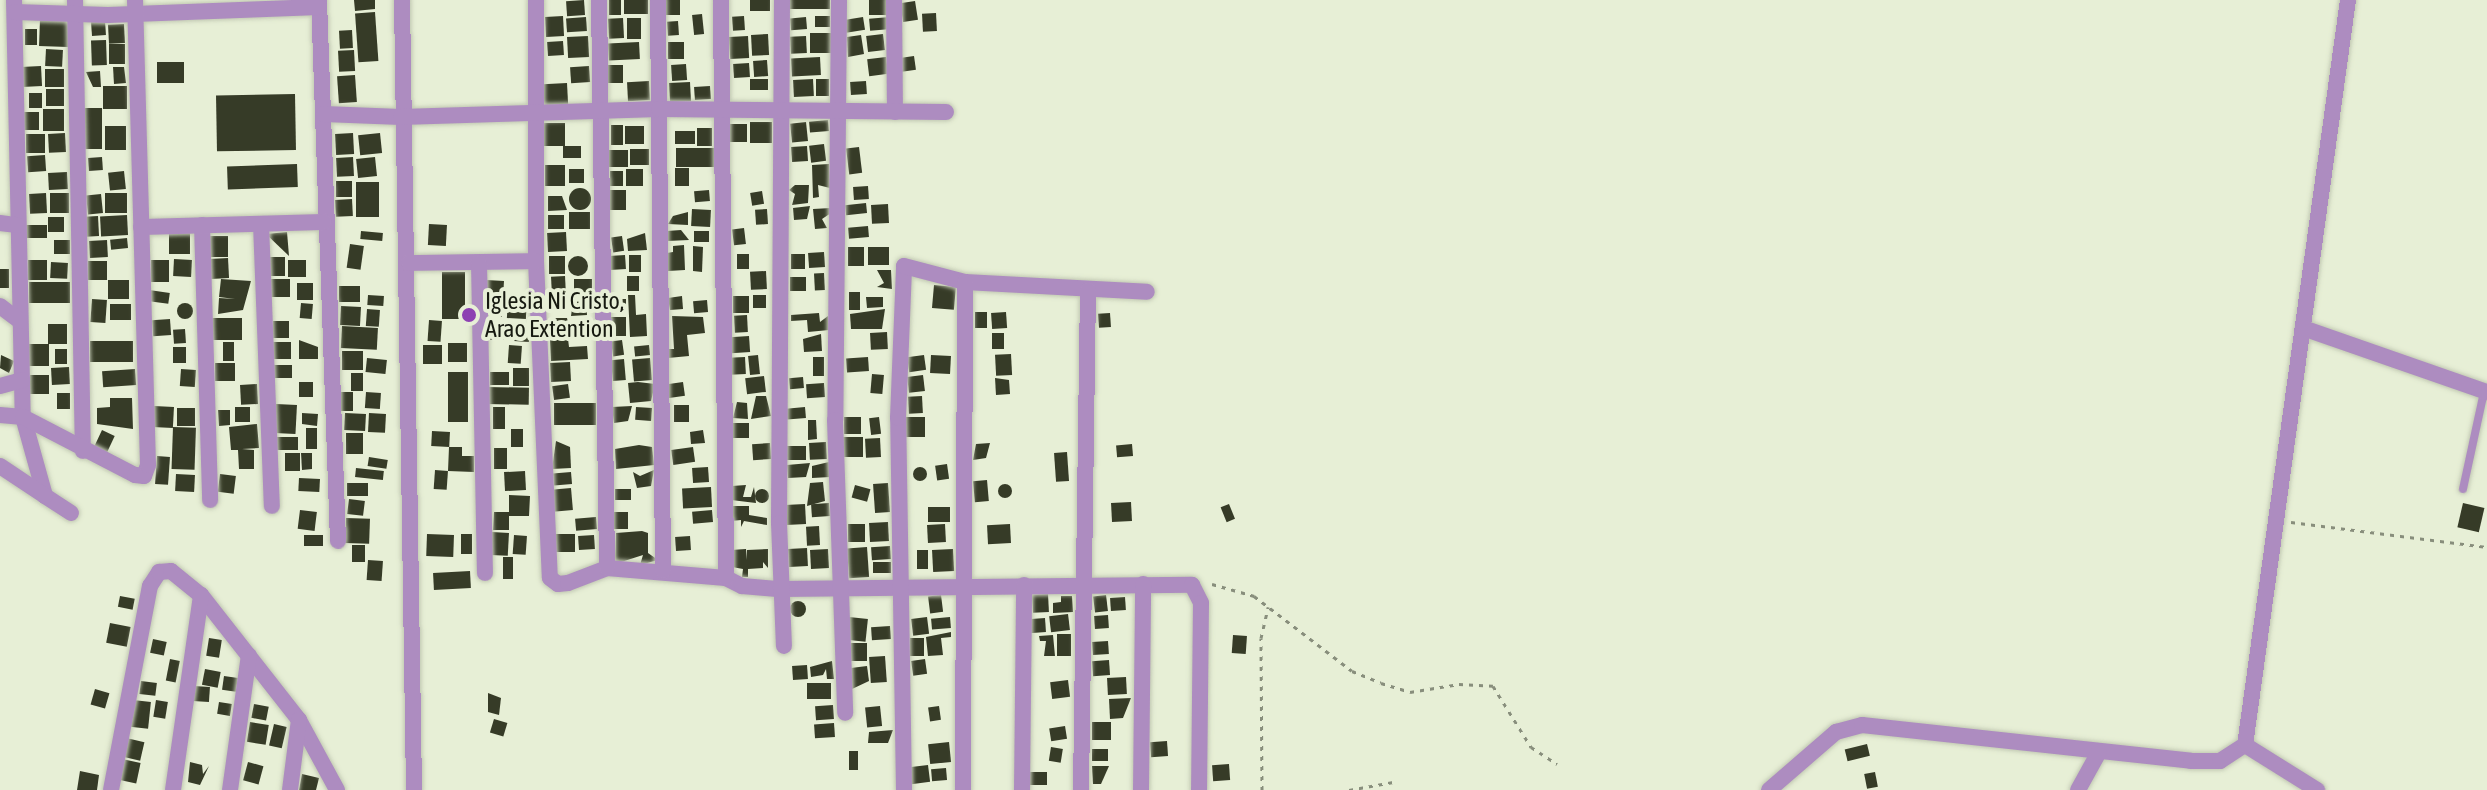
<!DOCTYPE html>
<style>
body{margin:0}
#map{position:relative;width:2487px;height:790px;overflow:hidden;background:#e7efd6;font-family:"Asap Condensed",sans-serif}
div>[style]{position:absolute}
.building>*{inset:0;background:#363b27;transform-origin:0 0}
.round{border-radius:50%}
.path>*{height:3px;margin-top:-1.5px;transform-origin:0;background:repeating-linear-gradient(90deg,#888e7c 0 4px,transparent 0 10px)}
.roads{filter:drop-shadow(0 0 2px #c1c8b2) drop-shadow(0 0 2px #c1c8b2)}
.lane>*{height:8px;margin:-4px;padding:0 4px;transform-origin:4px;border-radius:4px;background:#ad8cc0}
.street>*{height:16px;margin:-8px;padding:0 8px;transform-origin:8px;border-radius:8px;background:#ad8cc0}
.dots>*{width:22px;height:22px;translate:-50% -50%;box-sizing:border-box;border:4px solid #e7efd6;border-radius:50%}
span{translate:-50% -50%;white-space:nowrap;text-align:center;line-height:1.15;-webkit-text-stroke:8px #e7efd6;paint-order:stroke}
.poi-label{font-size:24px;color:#161910}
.left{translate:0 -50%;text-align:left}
</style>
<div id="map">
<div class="building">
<div style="clip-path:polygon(354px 0,375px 0,375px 9px,355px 11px)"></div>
<div style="left:584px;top:0;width:15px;height:18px;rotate:86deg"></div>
<div style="left:609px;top:0;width:12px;height:15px"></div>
<div style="left:624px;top:0;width:24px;height:14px"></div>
<div style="left:661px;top:0;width:19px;height:15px"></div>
<div style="left:750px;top:0;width:20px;height:11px"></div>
<div style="left:789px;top:0;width:41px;height:9px"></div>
<div style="left:869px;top:0;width:18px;height:15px"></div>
<div style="left:915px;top:1px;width:19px;height:15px;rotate:81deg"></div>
<div style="left:375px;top:12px;width:49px;height:20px;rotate:86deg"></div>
<div style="left:936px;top:13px;width:18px;height:14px;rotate:87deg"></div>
<div style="left:702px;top:14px;width:20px;height:10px;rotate:84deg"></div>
<div style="left:563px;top:16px;width:20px;height:18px;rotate:87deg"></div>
<div style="left:744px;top:16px;width:14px;height:12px;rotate:86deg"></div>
<div style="left:815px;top:16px;width:15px;height:11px"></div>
<div style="left:586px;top:17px;width:14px;height:20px;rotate:86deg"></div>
<div style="left:806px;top:17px;width:12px;height:16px;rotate:85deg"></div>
<div style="left:863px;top:17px;width:13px;height:19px;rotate:81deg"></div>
<div style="left:890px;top:17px;width:12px;height:21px;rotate:85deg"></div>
<div style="left:623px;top:18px;width:20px;height:15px;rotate:87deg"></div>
<div style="left:627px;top:18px;width:14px;height:21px"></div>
<div style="left:40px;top:19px;width:29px;height:27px;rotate:2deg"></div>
<div style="left:105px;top:21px;width:14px;height:14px;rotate:86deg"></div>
<div style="left:678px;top:21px;width:14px;height:11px;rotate:86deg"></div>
<div style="left:124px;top:24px;width:19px;height:16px;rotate:87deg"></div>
<div style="left:25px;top:29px;width:12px;height:16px"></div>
<div style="left:352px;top:30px;width:18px;height:13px;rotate:87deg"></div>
<div style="left:810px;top:33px;width:21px;height:20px"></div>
<div style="left:768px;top:34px;width:21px;height:17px;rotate:87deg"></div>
<div style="left:883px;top:34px;width:16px;height:17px;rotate:83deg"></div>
<div style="clip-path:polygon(861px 35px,864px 54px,848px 57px,847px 37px)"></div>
<div style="left:588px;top:36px;width:21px;height:21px;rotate:87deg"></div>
<div style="left:748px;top:36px;width:22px;height:19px;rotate:87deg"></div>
<div style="left:806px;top:36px;width:17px;height:16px;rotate:87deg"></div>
<div style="left:106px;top:40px;width:25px;height:15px;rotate:88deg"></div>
<div style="left:563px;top:41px;width:14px;height:16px;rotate:86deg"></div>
<div style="left:639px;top:42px;width:17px;height:31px;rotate:87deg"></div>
<div style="left:668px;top:42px;width:16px;height:17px"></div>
<div style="left:125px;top:44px;width:20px;height:16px;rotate:90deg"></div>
<div style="left:46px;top:49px;width:17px;height:17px;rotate:3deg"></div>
<div style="left:354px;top:50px;width:21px;height:16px;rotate:87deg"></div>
<div style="left:914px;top:56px;width:14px;height:16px;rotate:82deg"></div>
<div style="left:820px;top:57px;width:18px;height:29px;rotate:87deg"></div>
<div style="left:886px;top:57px;width:17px;height:19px;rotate:83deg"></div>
<div style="left:767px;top:60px;width:16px;height:14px;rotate:86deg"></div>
<div style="left:157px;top:62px;width:27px;height:21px"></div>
<div style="left:749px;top:63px;width:14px;height:16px;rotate:86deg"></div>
<div style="left:686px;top:64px;width:16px;height:15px;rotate:86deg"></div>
<div style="left:606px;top:65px;width:17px;height:18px"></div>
<div style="left:41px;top:66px;width:20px;height:20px;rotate:87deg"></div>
<div style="left:589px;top:66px;width:16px;height:19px;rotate:86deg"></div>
<div style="clip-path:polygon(113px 67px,124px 67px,126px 83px,114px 84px)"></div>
<div style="left:45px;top:69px;width:19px;height:18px"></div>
<div style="clip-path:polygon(100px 71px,101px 87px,93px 87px,86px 72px)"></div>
<div style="left:355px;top:75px;width:27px;height:18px;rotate:86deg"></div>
<div style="left:768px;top:79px;width:11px;height:18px;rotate:90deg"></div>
<div style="left:813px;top:79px;width:17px;height:20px;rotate:87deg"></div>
<div style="left:816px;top:79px;width:13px;height:17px"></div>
<div style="left:649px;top:81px;width:19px;height:22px;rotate:87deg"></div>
<div style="left:866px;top:81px;width:13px;height:16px;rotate:86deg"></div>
<div style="left:690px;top:82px;width:19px;height:21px;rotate:87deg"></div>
<div style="left:567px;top:83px;width:21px;height:24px;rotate:87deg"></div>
<div style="left:127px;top:86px;width:23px;height:24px;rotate:90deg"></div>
<div style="left:710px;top:86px;width:13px;height:16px;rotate:86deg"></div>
<div style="left:64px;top:89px;width:17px;height:18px;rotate:90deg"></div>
<div style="left:29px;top:93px;width:13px;height:15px"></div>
<div style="left:295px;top:94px;width:56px;height:79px;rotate:89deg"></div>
<div style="left:84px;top:108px;width:18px;height:41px"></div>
<div style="left:43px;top:109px;width:21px;height:22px"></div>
<div style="left:21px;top:112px;width:18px;height:18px"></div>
<div style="left:828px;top:120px;width:11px;height:19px;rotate:85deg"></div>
<div style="left:750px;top:122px;width:22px;height:21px"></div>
<div style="left:806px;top:122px;width:19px;height:16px;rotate:84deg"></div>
<div style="left:543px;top:123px;width:22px;height:23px"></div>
<div style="left:729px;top:124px;width:18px;height:18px"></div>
<div style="left:611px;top:125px;width:12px;height:20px"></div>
<div style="left:105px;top:126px;width:21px;height:24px"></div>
<div style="left:625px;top:126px;width:19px;height:18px"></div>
<div style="left:697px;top:128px;width:15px;height:18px"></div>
<div style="left:675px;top:131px;width:20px;height:13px"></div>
<div style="left:65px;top:133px;width:19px;height:17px;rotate:87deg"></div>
<div style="left:353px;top:133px;width:21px;height:18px;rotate:87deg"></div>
<div style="left:380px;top:133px;width:20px;height:22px;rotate:84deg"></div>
<div style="left:26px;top:134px;width:19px;height:19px"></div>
<div style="left:824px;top:144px;width:17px;height:15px;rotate:83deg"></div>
<div style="left:563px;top:146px;width:18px;height:12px"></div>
<div style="left:807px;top:146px;width:15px;height:16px;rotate:86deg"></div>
<div style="left:859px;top:147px;width:26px;height:13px;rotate:83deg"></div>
<div style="left:676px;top:148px;width:38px;height:19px"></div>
<div style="left:630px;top:149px;width:19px;height:16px"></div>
<div style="left:628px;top:150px;width:17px;height:20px;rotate:90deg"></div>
<div style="left:45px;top:155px;width:16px;height:18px;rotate:86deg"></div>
<div style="left:102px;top:157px;width:13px;height:14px;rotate:86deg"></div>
<div style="left:353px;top:157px;width:19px;height:17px;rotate:87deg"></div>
<div style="left:375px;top:157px;width:19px;height:19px;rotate:84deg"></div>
<div style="left:297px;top:164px;width:23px;height:70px;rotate:88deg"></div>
<div style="clip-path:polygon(829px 164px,830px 188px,818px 185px,819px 197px,813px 198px,812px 165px)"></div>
<div style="left:545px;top:165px;width:20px;height:21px"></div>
<div style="left:675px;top:168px;width:14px;height:18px"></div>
<div style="left:584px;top:169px;width:14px;height:15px;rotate:90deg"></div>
<div style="left:626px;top:169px;width:17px;height:17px"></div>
<div style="left:124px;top:171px;width:18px;height:16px;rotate:84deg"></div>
<div style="left:610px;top:171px;width:13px;height:15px"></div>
<div style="left:67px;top:172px;width:17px;height:19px;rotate:87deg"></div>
<div style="left:336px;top:181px;width:16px;height:16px"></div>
<div style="left:379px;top:182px;width:35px;height:23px;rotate:90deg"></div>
<div style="clip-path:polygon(795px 185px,809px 185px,808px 203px,792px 205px,795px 194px,789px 190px)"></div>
<div style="left:868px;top:186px;width:13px;height:15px;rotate:86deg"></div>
<div class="round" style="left:569px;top:188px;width:22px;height:22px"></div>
<div style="left:610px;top:190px;width:16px;height:20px"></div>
<div style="left:709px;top:190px;width:11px;height:15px;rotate:85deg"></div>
<div style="left:762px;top:191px;width:13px;height:12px;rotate:81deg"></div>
<div style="left:46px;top:193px;width:20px;height:17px;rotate:87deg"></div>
<div style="left:69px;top:193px;width:20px;height:19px;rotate:90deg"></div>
<div style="left:105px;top:193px;width:22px;height:20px"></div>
<div style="left:101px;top:194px;width:19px;height:15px;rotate:84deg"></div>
<div style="clip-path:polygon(548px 196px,562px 196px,567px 210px,548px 211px)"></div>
<div style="left:352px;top:199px;width:17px;height:17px;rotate:87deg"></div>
<div style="left:866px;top:203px;width:10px;height:21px;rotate:84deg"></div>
<div style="left:888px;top:204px;width:19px;height:17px;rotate:87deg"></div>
<div style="clip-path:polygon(810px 206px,807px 219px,794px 220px,793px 208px)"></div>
<div style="clip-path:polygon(831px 208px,831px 213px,822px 219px,827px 228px,815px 229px,813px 209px)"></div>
<div style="left:692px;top:209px;width:19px;height:17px;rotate:3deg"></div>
<div style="left:767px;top:209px;width:15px;height:12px;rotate:86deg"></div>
<div style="left:569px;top:212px;width:21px;height:17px"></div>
<div style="clip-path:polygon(688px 212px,688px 225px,668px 224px,673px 216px)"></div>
<div style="left:127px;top:215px;width:20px;height:27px;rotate:87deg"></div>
<div style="left:564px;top:215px;width:14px;height:16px;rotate:90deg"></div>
<div style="left:98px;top:216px;width:20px;height:13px;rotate:87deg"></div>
<div style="left:48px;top:217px;width:16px;height:15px"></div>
<div style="left:429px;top:224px;width:18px;height:21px;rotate:3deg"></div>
<div style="left:25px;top:225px;width:22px;height:13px"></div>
<div style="left:868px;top:226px;width:11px;height:20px;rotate:85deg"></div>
<div style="left:744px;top:228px;width:16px;height:12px;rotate:83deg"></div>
<div style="clip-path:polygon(681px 230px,689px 240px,667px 241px,667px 231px)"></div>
<div style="left:169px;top:231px;width:21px;height:23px"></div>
<div style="left:361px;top:231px;width:22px;height:8px;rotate:5deg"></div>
<div style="left:694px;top:231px;width:15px;height:11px"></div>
<div style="clip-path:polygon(287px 232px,289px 256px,266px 234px)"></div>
<div style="left:566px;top:232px;width:19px;height:19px;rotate:87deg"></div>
<div style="clip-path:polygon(645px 233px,647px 250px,628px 251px,627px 239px)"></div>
<div style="left:208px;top:236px;width:20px;height:21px"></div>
<div style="left:622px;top:236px;width:15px;height:11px;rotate:82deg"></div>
<div style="left:127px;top:238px;width:10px;height:17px;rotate:84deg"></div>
<div style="left:54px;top:240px;width:16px;height:14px"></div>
<div style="left:107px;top:240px;width:17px;height:18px;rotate:87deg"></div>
<div style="left:350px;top:244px;width:14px;height:24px;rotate:8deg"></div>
<div style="clip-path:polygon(684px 245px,685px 270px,668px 271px,667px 253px,673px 252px,673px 246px)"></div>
<div style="clip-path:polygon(693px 246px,703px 247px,702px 272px,693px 271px)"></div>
<div style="left:848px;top:247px;width:16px;height:19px"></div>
<div style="left:868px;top:247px;width:21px;height:18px"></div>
<div style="left:824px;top:252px;width:15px;height:16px;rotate:86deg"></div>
<div style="left:737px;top:254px;width:12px;height:15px"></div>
<div style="left:791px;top:254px;width:14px;height:15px"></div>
<div style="left:625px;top:255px;width:14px;height:16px;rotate:86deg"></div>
<div style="left:629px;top:255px;width:12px;height:17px"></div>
<div style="left:549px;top:256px;width:16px;height:18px"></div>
<div class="round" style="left:568px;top:256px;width:20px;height:20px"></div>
<div style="left:270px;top:257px;width:15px;height:19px"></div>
<div style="left:228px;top:258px;width:20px;height:18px;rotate:87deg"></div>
<div style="left:174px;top:259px;width:18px;height:17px;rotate:3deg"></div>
<div style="left:28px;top:260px;width:19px;height:20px"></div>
<div style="left:151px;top:260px;width:18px;height:22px"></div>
<div style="left:288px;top:260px;width:18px;height:17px"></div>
<div style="left:88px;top:261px;width:19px;height:19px"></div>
<div style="left:51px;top:262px;width:17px;height:16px;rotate:3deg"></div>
<div style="left:0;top:269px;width:9px;height:19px"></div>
<div style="clip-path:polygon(877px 270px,891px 270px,892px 289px,877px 287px,884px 283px)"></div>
<div style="left:766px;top:271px;width:18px;height:16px;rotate:87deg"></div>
<div style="left:442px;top:272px;width:23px;height:47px"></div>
<div style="left:824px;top:273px;width:17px;height:10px;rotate:87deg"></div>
<div style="left:565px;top:276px;width:20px;height:14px;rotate:87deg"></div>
<div style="left:627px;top:276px;width:12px;height:15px"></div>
<div style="left:790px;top:277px;width:16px;height:14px"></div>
<div style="clip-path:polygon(221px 279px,251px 281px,243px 310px,218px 314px,219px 298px,235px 299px,219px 297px)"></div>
<div style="left:270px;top:279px;width:20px;height:18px"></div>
<div style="left:592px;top:279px;width:16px;height:18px;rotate:90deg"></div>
<div style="left:108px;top:280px;width:21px;height:19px"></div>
<div style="left:486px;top:280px;width:18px;height:19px;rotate:3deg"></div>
<div style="left:29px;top:282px;width:41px;height:21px"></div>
<div style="left:297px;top:283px;width:16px;height:17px"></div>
<div style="left:934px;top:285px;width:22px;height:23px;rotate:5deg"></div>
<div style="left:360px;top:286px;width:16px;height:21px;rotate:90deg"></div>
<div style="left:149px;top:290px;width:21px;height:11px;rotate:8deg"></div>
<div style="left:849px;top:292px;width:11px;height:18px"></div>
<div style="left:368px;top:295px;width:16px;height:10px;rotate:4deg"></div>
<div style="clip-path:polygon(628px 295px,635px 295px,636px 315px,646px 314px,647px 336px,630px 337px)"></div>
<div style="left:766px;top:295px;width:13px;height:13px;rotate:90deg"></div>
<div style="clip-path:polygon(682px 296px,683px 309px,670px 310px,668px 298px)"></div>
<div style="left:733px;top:296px;width:16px;height:17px"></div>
<div style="left:508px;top:297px;width:19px;height:21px;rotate:3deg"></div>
<div style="clip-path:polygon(866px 297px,883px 297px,883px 307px,867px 308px)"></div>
<div style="left:92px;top:299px;width:15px;height:23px;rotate:4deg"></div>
<div style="left:614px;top:299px;width:12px;height:13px"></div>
<div style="left:707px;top:300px;width:12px;height:14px;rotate:85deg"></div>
<div style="clip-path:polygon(586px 301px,587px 315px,571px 316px,573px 302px)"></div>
<div class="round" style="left:177px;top:303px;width:16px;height:16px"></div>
<div style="left:301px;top:303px;width:12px;height:15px;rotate:5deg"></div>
<div style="left:110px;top:304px;width:21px;height:16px"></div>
<div style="left:490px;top:304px;width:12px;height:13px"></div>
<div style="left:341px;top:306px;width:20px;height:19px;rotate:3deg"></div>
<div style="left:367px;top:309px;width:13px;height:17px;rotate:4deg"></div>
<div style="clip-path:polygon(885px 309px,882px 329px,851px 329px,850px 314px)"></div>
<div style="left:975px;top:312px;width:12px;height:16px"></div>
<div style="left:1006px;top:312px;width:16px;height:15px;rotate:86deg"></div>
<div style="clip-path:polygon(819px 313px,820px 322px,828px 316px,829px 330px,808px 332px,807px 320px,791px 321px,791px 315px)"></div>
<div style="left:1110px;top:313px;width:14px;height:12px;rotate:86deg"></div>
<div style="left:747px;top:315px;width:17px;height:13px;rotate:87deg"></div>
<div style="clip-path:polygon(672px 316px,703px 317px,705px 333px,687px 335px,689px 356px,668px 358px,667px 349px,674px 349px)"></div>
<div style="left:626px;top:317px;width:19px;height:18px;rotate:90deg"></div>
<div style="left:242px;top:318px;width:22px;height:30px;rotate:90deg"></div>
<div style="clip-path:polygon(554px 318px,567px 318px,571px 337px,549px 338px)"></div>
<div style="left:170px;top:319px;width:16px;height:18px;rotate:86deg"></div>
<div style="left:429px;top:320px;width:13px;height:21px;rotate:4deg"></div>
<div style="left:273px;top:321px;width:16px;height:17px"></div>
<div style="left:579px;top:321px;width:17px;height:15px"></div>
<div style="left:488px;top:323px;width:16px;height:17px"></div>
<div style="left:48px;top:324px;width:19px;height:20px"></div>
<div style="left:342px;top:326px;width:36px;height:22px;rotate:3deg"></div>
<div style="left:515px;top:326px;width:15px;height:15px;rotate:4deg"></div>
<div style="left:185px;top:329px;width:14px;height:12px;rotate:86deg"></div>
<div style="left:887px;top:332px;width:17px;height:17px;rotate:87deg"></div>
<div style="left:992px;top:333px;width:12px;height:16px"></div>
<div style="clip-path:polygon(821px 334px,822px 351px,804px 352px,803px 339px)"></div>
<div style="left:749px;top:336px;width:16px;height:19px;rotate:86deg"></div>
<div style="clip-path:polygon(568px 339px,569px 347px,587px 346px,588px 359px,551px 361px,550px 340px)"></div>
<div style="clip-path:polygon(299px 340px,318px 347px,318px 359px,299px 359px)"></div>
<div style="left:622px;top:340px;width:15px;height:11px;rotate:82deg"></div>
<div style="left:133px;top:341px;width:21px;height:43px;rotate:90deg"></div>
<div style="left:223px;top:342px;width:11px;height:19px"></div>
<div style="left:271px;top:342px;width:20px;height:17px"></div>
<div style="left:448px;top:343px;width:19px;height:19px"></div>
<div style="left:49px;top:344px;width:22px;height:21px;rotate:90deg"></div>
<div style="left:442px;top:345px;width:19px;height:19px;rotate:90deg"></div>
<div style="left:509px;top:345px;width:13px;height:18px;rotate:4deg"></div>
<div style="left:649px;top:345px;width:10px;height:15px;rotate:84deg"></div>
<div style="left:173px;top:347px;width:13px;height:16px"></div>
<div style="left:55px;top:349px;width:12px;height:15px"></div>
<div style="left:342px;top:351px;width:21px;height:19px"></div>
<div style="left:1011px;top:354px;width:21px;height:16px;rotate:87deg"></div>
<div style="clip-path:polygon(1px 355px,14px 361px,9px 373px,0 368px)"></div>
<div style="left:758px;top:355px;width:19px;height:10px;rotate:84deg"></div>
<div style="left:924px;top:355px;width:15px;height:17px;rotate:82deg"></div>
<div style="left:931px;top:355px;width:20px;height:18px;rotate:3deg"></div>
<div style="left:745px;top:357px;width:17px;height:16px;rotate:87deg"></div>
<div style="left:813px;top:357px;width:11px;height:19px"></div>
<div style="left:868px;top:357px;width:14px;height:22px;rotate:86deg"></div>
<div style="left:367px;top:358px;width:20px;height:14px;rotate:6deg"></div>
<div style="left:650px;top:358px;width:22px;height:18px;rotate:85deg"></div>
<div style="left:624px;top:359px;width:21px;height:13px;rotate:85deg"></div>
<div style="left:570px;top:362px;width:19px;height:20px;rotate:87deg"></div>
<div style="left:215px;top:363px;width:20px;height:18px"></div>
<div style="left:269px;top:365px;width:23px;height:13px"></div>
<div style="left:69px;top:367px;width:17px;height:18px;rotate:87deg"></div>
<div style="left:513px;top:368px;width:16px;height:18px"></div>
<div style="left:135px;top:369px;width:16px;height:33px;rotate:86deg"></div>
<div style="left:181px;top:369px;width:15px;height:17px;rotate:4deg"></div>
<div style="left:448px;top:372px;width:20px;height:50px"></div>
<div style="left:509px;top:372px;width:13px;height:19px;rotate:90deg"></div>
<div style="left:351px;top:373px;width:12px;height:18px"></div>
<div style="left:872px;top:374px;width:12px;height:19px;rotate:5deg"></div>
<div style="left:30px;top:375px;width:19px;height:19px"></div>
<div style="left:923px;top:375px;width:16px;height:16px;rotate:83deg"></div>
<div style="left:764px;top:376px;width:16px;height:19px;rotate:83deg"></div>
<div style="left:803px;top:377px;width:11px;height:14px;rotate:85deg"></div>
<div style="clip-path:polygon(995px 378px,1009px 380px,1010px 394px,996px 395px)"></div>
<div style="left:299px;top:382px;width:14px;height:15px"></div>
<div style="clip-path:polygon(638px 382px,655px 384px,651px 401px,630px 403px,628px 383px)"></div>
<div style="left:683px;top:382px;width:14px;height:16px;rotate:82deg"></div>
<div style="left:824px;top:383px;width:14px;height:18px;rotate:86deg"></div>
<div style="left:257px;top:384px;width:20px;height:17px;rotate:87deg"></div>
<div style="left:568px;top:384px;width:14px;height:16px;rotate:82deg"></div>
<div style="left:487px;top:387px;width:42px;height:17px;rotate:1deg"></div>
<div style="left:341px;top:392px;width:12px;height:19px"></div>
<div style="left:366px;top:392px;width:15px;height:16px;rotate:4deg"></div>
<div style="left:57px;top:393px;width:13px;height:16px"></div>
<div style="clip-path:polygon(756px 396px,766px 396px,771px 416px,751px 419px)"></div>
<div style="left:922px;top:396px;width:17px;height:14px;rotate:87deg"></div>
<div style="clip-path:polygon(110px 398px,132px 398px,133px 429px,97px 424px,97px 408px,110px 407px)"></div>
<div style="clip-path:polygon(737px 402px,747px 403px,748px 419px,733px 418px)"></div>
<div style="left:554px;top:403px;width:42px;height:22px"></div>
<div style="left:276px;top:404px;width:21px;height:29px;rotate:3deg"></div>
<div style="left:674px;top:405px;width:15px;height:17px"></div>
<div style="left:154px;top:406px;width:20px;height:21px;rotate:3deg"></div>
<div style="clip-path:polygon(632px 406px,628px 421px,614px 423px,612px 407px)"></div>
<div style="left:235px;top:407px;width:15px;height:15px"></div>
<div style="left:493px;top:407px;width:12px;height:22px"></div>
<div style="left:805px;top:407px;width:11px;height:19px;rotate:85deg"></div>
<div style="left:177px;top:408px;width:18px;height:18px"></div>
<div style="left:652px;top:408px;width:13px;height:16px;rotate:94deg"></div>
<div style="clip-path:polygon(218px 410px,230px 410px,230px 425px,219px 426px)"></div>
<div style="clip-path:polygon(302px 413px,318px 414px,317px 426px,302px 424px)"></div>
<div style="left:345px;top:413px;width:21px;height:17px;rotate:3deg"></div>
<div style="left:369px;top:413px;width:17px;height:19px;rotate:3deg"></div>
<div style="left:861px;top:417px;width:17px;height:17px;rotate:90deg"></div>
<div style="left:879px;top:417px;width:17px;height:10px;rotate:83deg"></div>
<div style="left:906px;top:417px;width:19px;height:20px"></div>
<div style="clip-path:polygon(808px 420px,816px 420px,817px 439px,808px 440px)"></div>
<div style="left:749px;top:423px;width:15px;height:16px;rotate:90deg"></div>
<div style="clip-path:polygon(257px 424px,259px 448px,242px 449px,254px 450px,254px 469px,239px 469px,238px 450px,231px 450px,229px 427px)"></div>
<div style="left:173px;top:427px;width:23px;height:42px;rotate:2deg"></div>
<div style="left:306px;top:428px;width:11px;height:21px"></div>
<div style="left:511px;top:429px;width:12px;height:18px"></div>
<div style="left:102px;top:430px;width:14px;height:18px;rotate:25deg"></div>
<div style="clip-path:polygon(703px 430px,705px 443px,691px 444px,690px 432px)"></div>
<div style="left:432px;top:431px;width:18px;height:15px;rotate:3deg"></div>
<div style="left:346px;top:433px;width:17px;height:21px"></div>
<div style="left:275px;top:437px;width:23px;height:13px"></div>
<div style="left:842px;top:437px;width:21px;height:20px"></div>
<div style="left:880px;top:438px;width:19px;height:15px;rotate:87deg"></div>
<div style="clip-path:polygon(556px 441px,570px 447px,571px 468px,552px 469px)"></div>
<div style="left:826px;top:442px;width:17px;height:17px;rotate:87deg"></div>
<div style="left:770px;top:443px;width:16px;height:18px;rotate:86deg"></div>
<div style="clip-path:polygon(990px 443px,986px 458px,973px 460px,976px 444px)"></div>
<div style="left:1132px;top:444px;width:12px;height:16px;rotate:85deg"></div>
<div style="clip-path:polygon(639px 445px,652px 447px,654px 465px,616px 469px,615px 449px)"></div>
<div style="left:806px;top:446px;width:14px;height:19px;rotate:90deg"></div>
<div style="clip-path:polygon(449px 447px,462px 447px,462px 456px,474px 456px,474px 472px,448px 471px)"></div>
<div style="left:693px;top:447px;width:15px;height:22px;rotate:82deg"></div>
<div style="left:494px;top:448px;width:13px;height:21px"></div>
<div style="left:1067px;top:452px;width:29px;height:13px;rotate:86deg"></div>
<div style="left:285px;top:453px;width:15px;height:18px"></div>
<div style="clip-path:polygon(301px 453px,312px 453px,312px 469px,302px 470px)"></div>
<div style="left:157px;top:456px;width:13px;height:28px;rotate:4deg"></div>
<div style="left:369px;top:457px;width:19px;height:9px;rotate:9deg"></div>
<div style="clip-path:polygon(829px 462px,830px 477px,812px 478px,812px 466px)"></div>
<div style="clip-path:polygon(810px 463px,806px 477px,788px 478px,787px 465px)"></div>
<div style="left:947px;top:464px;width:15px;height:12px;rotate:82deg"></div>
<div class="round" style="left:913px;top:467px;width:14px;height:14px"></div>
<div style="left:708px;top:467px;width:15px;height:16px;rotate:86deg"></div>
<div style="left:356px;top:468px;width:28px;height:9px;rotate:6deg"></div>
<div style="left:435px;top:470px;width:13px;height:19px;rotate:4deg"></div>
<div style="clip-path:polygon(654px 470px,651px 486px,637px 488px,633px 472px,640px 476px)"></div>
<div style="left:525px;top:471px;width:19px;height:21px;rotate:87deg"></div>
<div style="left:571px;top:472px;width:12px;height:18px;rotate:85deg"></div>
<div style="left:176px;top:474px;width:19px;height:17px;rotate:3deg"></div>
<div style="left:220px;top:474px;width:16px;height:18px;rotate:7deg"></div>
<div style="left:299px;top:478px;width:21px;height:13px;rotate:3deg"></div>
<div style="left:987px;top:480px;width:21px;height:14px;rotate:85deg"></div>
<div style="clip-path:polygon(823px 482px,825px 501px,807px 506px,810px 483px)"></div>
<div style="left:347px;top:483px;width:21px;height:13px"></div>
<div style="left:888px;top:483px;width:29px;height:15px;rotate:86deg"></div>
<div class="round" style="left:998px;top:484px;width:14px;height:14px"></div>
<div style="clip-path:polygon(746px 485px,743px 497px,751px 497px,754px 487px,756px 503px,731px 500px,732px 486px)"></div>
<div style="left:855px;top:485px;width:16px;height:13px;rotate:15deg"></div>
<div style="left:711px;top:487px;width:20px;height:29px;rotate:87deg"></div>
<div style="left:571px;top:488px;width:22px;height:20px;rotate:85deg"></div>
<div class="round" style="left:755px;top:489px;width:14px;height:14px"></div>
<div style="left:615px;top:489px;width:16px;height:11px"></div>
<div style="clip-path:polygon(509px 495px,530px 496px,529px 516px,509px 516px,509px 530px,493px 530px,494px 512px,509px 512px)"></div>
<div style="left:349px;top:499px;width:16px;height:15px;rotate:7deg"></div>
<div style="left:1131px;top:502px;width:19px;height:20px;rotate:87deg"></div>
<div style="left:829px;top:503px;width:13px;height:18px;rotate:86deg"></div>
<div style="left:2463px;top:503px;width:22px;height:25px;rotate:13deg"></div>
<div style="left:805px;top:504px;width:20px;height:20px;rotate:87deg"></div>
<div style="left:1229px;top:504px;width:16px;height:9px;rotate:68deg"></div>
<div style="clip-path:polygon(731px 506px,749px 506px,749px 515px,767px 518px,767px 525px,744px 521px,741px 527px,741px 520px,731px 521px)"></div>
<div style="left:928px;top:507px;width:22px;height:15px"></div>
<div style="left:300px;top:510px;width:17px;height:19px;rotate:7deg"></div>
<div style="left:712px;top:510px;width:12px;height:20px;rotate:85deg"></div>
<div style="left:628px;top:512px;width:17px;height:15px;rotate:90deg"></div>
<div style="left:596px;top:517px;width:12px;height:21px;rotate:85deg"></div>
<div style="left:346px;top:518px;width:24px;height:25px;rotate:2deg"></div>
<div style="left:888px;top:522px;width:19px;height:19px;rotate:87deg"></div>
<div style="left:865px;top:524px;width:18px;height:17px;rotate:90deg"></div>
<div style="left:945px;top:524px;width:18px;height:18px;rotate:87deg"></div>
<div style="left:1010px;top:524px;width:19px;height:23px;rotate:87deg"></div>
<div style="left:819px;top:526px;width:19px;height:13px;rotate:87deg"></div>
<div style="clip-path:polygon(642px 531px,648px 533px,648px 553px,658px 560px,640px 565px,643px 555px,615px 564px,616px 533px)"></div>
<div style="left:492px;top:532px;width:17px;height:23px;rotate:3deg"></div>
<div style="left:427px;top:534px;width:27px;height:22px;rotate:2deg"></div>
<div style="left:461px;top:534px;width:11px;height:20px"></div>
<div style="left:575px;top:534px;width:18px;height:20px;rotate:90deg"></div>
<div style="left:304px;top:535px;width:19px;height:11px"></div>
<div style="left:514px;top:535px;width:13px;height:19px;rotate:4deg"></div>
<div style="left:594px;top:535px;width:14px;height:16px;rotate:86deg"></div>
<div style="left:690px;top:536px;width:14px;height:15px;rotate:86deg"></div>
<div style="left:352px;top:545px;width:13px;height:17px"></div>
<div style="left:890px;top:546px;width:13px;height:19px;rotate:86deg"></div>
<div style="left:867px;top:547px;width:30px;height:20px;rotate:86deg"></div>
<div style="left:807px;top:548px;width:18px;height:19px;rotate:87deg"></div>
<div style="clip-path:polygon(746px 549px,747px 560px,747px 550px,768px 549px,768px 568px,763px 562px,763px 568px,748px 569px,748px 577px,742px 577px,743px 569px,732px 567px,731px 550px)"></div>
<div style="left:828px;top:549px;width:19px;height:18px;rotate:87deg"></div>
<div style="left:953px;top:549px;width:22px;height:21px;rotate:87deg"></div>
<div style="left:917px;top:550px;width:11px;height:19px"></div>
<div style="left:503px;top:557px;width:10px;height:22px"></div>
<div style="left:368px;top:560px;width:15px;height:20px;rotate:4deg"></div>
<div style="left:891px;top:562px;width:11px;height:18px;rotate:90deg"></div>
<div style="left:470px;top:571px;width:17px;height:37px;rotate:87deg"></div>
<div style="left:1048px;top:594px;width:18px;height:16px;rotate:87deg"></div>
<div style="left:941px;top:595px;width:17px;height:13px;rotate:83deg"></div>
<div style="left:1106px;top:595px;width:16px;height:13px;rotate:83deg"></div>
<div style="left:120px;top:596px;width:15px;height:11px;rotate:11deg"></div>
<div style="clip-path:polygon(1061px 596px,1072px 596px,1073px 612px,1053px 613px,1053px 603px,1061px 602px)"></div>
<div style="left:1125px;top:597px;width:13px;height:15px;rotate:86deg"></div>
<div class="round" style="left:790px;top:601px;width:16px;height:16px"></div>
<div style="left:1068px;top:614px;width:16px;height:19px;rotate:83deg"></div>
<div style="left:1108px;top:615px;width:13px;height:14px;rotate:86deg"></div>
<div style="left:849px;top:617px;width:19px;height:23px;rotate:6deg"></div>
<div style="left:927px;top:617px;width:17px;height:16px;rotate:83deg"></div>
<div style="left:950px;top:617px;width:11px;height:19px;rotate:85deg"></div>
<div style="left:1045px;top:618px;width:14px;height:17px;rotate:86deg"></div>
<div style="left:110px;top:623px;width:21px;height:20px;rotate:11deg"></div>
<div style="left:890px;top:626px;width:13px;height:19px;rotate:86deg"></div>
<div style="clip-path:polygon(951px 632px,951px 637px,941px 638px,943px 655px,928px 656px,926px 637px)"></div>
<div style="left:1071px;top:634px;width:22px;height:14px;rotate:90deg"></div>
<div style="clip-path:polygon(1053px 635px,1055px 656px,1044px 656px,1046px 641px,1040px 641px,1039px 636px)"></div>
<div style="left:1233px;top:635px;width:14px;height:18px;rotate:4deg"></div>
<div style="left:209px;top:638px;width:13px;height:18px;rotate:9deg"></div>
<div style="left:924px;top:638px;width:18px;height:14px;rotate:90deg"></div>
<div style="left:153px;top:639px;width:14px;height:14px;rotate:12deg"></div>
<div style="left:1108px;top:641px;width:13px;height:16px;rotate:86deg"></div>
<div style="left:867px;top:643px;width:18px;height:16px;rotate:90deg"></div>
<div style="left:885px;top:656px;width:26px;height:16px;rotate:86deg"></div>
<div style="left:170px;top:659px;width:10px;height:22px;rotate:11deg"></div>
<div style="left:925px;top:659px;width:15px;height:14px;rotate:82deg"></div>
<div style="left:1109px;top:660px;width:15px;height:17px;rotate:86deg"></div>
<div style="clip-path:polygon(832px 661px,834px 679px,827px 679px,826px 669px,823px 675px,811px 677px,810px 667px)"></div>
<div style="left:807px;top:665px;width:14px;height:15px;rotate:86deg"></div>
<div style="clip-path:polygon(867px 666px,869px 681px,852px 689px,851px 668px)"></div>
<div style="left:205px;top:669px;width:16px;height:16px;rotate:11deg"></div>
<div style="left:224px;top:676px;width:14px;height:14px;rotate:8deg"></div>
<div style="left:1126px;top:677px;width:17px;height:19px;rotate:87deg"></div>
<div style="left:1068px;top:680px;width:17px;height:18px;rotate:83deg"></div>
<div style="left:141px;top:681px;width:16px;height:13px;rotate:7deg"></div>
<div style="left:807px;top:683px;width:24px;height:16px"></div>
<div style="left:194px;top:686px;width:16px;height:15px;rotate:4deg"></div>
<div style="left:95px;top:689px;width:15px;height:16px;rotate:16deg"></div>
<div style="clip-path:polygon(488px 693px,501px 698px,499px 715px,488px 712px)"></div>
<div style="clip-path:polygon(1131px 698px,1123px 718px,1110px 719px,1109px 699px)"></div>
<div style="left:133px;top:700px;width:18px;height:27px;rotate:6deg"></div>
<div style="left:156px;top:700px;width:12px;height:17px;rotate:9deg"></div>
<div style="left:219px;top:702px;width:13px;height:12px;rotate:9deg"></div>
<div style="left:254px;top:704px;width:15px;height:14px;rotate:11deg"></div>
<div style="left:833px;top:705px;width:14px;height:18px;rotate:86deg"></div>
<div style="left:880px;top:706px;width:20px;height:15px;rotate:84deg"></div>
<div style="left:939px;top:706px;width:14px;height:11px;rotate:82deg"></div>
<div style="left:494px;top:719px;width:14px;height:14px;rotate:17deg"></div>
<div style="left:250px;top:722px;width:19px;height:20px;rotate:9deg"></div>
<div style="left:1092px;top:722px;width:19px;height:18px"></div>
<div style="left:834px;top:723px;width:14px;height:20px;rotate:86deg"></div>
<div style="left:274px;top:724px;width:13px;height:22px;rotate:13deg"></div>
<div style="left:1065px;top:726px;width:13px;height:16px;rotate:81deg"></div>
<div style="clip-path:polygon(893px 730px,888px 743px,868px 743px,869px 732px)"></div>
<div style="left:122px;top:737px;width:23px;height:19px;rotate:13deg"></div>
<div style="left:1167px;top:741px;width:15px;height:17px;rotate:86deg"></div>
<div style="left:949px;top:742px;width:20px;height:21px;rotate:84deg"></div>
<div style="left:1867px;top:744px;width:12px;height:23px;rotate:76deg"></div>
<div style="left:1051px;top:747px;width:12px;height:14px;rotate:9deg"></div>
<div style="left:1092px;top:749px;width:16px;height:12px"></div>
<div style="left:849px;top:751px;width:9px;height:19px"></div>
<div style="left:122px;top:759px;width:19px;height:21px;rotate:12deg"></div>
<div style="clip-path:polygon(190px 762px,202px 765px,203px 774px,209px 766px,200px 785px,188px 782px)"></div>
<div style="left:248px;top:762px;width:16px;height:19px;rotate:15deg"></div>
<div style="left:1229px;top:764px;width:16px;height:17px;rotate:86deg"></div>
<div style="left:928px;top:765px;width:17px;height:19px;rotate:83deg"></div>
<div style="clip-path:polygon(1092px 766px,1109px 766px,1101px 784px,1093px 784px)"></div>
<div style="left:946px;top:768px;width:12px;height:15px;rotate:85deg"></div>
<div style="clip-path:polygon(80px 771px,99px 775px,97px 790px,77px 790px)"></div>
<div style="left:1047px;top:772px;width:13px;height:18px;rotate:90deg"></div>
<div style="left:1875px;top:772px;width:15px;height:11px;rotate:79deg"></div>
<div style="clip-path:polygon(302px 774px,319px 778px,316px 790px,299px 790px)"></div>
</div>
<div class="path">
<div style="left:2291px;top:522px;width:198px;rotate:7.3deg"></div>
<div style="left:1212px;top:584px;width:44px;rotate:15.9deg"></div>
<div style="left:1254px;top:596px;width:123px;rotate:37.4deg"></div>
<div style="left:1352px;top:671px;width:31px;rotate:22deg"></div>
<div style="left:1381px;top:683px;width:30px;rotate:17deg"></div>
<div style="left:1410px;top:692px;width:50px;rotate:-9.3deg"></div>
<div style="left:1459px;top:684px;width:34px;rotate:3deg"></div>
<div style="left:1493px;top:686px;width:72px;rotate:58.1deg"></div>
<div style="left:1531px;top:747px;width:31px;rotate:33deg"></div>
<div style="left:1262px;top:790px;width:152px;rotate:-90.4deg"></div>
<div style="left:1261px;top:638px;width:32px;rotate:-77deg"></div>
<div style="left:1349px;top:790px;width:45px;rotate:-10.3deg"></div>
</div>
<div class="roads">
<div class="lane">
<div style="left:2463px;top:489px;width:99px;rotate:-77.8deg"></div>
</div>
<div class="street">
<div style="left:14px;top:0;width:417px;rotate:88.8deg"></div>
<div style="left:23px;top:417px;width:82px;rotate:74.4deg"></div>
<div style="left:45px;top:496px;width:31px;rotate:33deg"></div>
<div style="left:75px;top:0;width:451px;rotate:89deg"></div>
<div style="left:319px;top:0;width:541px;rotate:87.99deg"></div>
<div style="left:402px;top:0;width:790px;rotate:89.13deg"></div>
<div style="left:536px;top:0;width:261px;rotate:90deg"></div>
<div style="left:536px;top:261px;width:317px;rotate:87.5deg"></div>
<div style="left:550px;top:578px;width:10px;rotate:37deg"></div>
<div style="left:558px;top:584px;width:10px;rotate:-6deg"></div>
<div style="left:568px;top:583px;width:42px;rotate:-21deg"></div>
<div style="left:607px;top:568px;width:119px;rotate:4.8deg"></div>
<div style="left:726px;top:578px;width:18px;rotate:27deg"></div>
<div style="left:742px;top:586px;width:38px;rotate:5deg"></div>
<div style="left:780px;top:589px;width:412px;rotate:-0.6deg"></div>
<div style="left:1192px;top:585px;width:20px;rotate:63deg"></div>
<div style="left:1201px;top:603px;width:187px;rotate:90.6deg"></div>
<div style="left:599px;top:0;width:568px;rotate:89.19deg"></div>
<div style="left:658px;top:0;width:571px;rotate:89.5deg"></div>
<div style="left:721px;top:0;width:578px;rotate:89.5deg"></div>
<div style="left:782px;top:0;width:523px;rotate:90.33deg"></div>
<div style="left:779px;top:523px;width:123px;rotate:87.7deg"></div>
<div style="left:839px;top:0;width:420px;rotate:90.5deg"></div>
<div style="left:835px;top:420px;width:293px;rotate:88deg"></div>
<div style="left:894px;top:0;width:112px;rotate:89.5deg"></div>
<div style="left:15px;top:12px;width:93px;rotate:1.8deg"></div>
<div style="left:108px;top:15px;width:211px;rotate:-2.2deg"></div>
<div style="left:324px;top:114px;width:77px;rotate:2.2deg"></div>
<div style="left:401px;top:117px;width:258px;rotate:-1.8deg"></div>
<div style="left:659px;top:109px;width:287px;rotate:0.6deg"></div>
<div style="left:0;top:223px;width:17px;rotate:7deg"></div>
<div style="left:261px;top:224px;width:282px;rotate:87.8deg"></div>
<div style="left:202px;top:225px;width:275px;rotate:88.3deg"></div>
<div style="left:141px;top:227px;width:183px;rotate:-1.6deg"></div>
<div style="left:409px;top:263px;width:127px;rotate:-0.9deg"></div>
<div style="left:479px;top:263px;width:310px;rotate:88.9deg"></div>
<div style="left:0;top:306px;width:25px;rotate:37deg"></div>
<div style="left:2303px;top:328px;width:195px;rotate:19.2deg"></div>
<div style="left:0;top:386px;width:23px;rotate:-15deg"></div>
<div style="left:0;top:415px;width:23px;rotate:5deg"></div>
<div style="left:23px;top:417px;width:126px;rotate:27.4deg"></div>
<div style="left:135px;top:475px;width:9px;rotate:6deg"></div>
<div style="left:144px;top:476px;width:12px;rotate:-70deg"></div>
<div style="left:148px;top:465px;width:465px;rotate:-91.6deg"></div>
<div style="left:0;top:466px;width:54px;rotate:33.7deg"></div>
<div style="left:2245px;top:745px;width:85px;rotate:32deg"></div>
<div style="left:111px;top:790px;width:208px;rotate:-79.2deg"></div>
<div style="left:150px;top:586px;width:17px;rotate:-57deg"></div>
<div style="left:159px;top:572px;width:12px;rotate:-5deg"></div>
<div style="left:171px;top:571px;width:38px;rotate:39deg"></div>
<div style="left:201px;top:595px;width:159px;rotate:51.9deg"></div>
<div style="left:299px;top:720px;width:80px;rotate:61.5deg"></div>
<div style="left:173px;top:790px;width:197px;rotate:-81.8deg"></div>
<div style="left:230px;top:790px;width:136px;rotate:-82deg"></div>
<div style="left:290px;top:790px;width:71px;rotate:-82.7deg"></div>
<div style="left:904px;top:790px;width:372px;rotate:-90.9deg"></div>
<div style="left:898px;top:418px;width:152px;rotate:-87.7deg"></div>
<div style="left:904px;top:266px;width:63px;rotate:14.7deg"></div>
<div style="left:965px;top:282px;width:182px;rotate:3.1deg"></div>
<div style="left:963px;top:790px;width:508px;rotate:-89.77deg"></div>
<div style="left:1022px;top:790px;width:205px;rotate:-89.4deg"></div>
<div style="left:1081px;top:790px;width:500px;rotate:-89.2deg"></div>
<div style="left:1141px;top:790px;width:206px;rotate:-89.4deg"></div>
<div style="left:1769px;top:790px;width:89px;rotate:-40.9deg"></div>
<div style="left:1836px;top:732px;width:27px;rotate:-15deg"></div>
<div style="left:1862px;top:725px;width:331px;rotate:6.2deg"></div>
<div style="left:2191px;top:761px;width:29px"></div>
<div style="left:2220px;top:761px;width:30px;rotate:-33deg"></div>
<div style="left:2245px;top:745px;width:752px;rotate:-82.13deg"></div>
<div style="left:2078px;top:790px;width:43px;rotate:-61.1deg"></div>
</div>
</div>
<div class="dots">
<div style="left:469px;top:315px;background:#8d41b2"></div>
</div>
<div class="poi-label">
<span class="left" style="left:485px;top:315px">Iglesia Ni Cristo,<br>Arao Extention</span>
</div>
</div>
